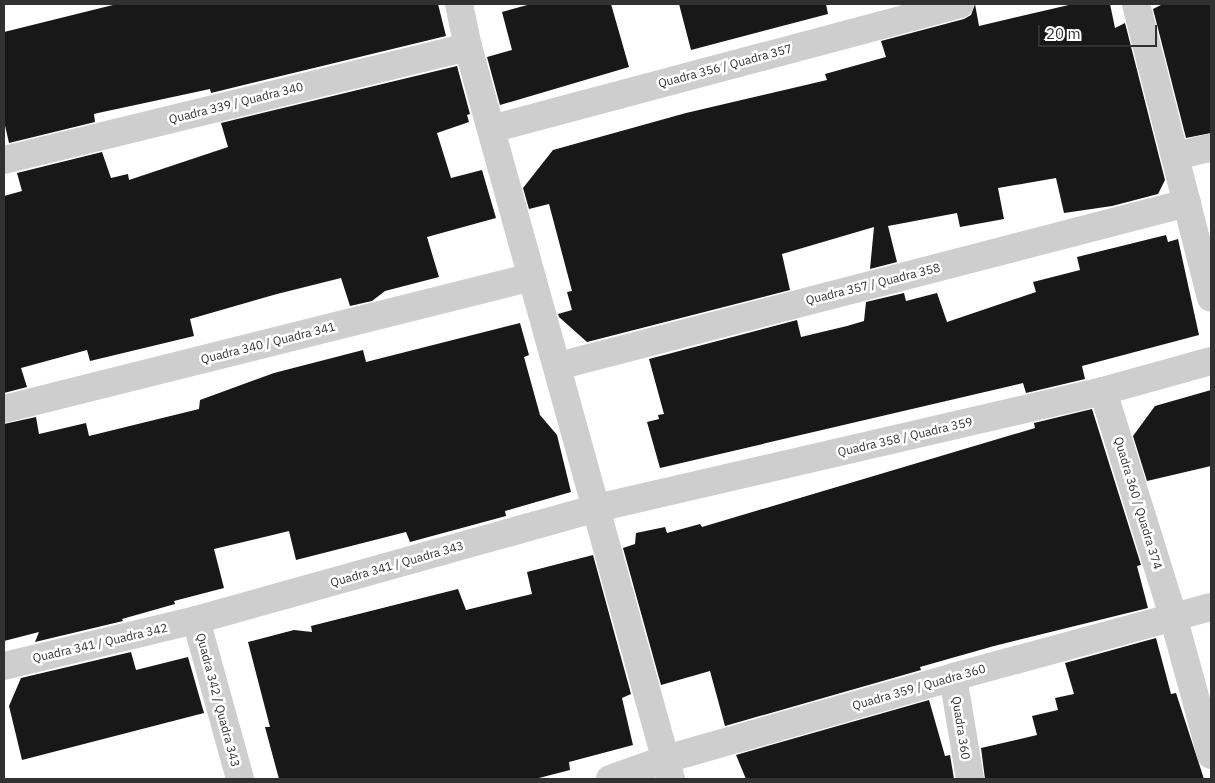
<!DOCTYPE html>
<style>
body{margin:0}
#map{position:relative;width:1215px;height:783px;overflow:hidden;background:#fff;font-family:"IBM Plex Sans",sans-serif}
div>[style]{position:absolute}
.building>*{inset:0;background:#181818}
.minor>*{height:28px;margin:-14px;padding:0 14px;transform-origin:14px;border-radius:14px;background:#cecece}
span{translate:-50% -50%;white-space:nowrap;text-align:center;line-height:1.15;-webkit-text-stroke:5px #fff;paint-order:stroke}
.street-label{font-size:12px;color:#313131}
.frame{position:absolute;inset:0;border:5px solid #313131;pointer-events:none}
.scale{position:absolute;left:1038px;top:25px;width:119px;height:22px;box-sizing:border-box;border:2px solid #313131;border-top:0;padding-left:6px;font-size:15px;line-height:18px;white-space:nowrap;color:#313131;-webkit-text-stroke:4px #fff;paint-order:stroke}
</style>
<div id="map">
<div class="building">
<div style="clip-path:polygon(117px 4px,438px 4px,446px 36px,211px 93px,210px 89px,98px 113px,94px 114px,95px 122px,9px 143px,4px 121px,4px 32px)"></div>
<div style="clip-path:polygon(531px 4px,611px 4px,629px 67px,500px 105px,487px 57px,512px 50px,502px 12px)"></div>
<div style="clip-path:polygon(679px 4px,826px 4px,828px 14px,691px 50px)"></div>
<div style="clip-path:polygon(975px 4px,979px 26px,1073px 4px,1110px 4px,1115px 28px,1125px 23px,1165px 180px,1158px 194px,1112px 206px,1064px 213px,1056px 178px,998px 188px,1004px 219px,960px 227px,957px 213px,888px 226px,897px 262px,870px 269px,874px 227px,782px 254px,790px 290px,587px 342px,559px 317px,558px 314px,572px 310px,567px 292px,572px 291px,549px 204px,529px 209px,523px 188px,553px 150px,686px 113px,827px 80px,825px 74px,886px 57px,881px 41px,964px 19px,971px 15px)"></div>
<div style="clip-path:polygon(1163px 4px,1211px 4px,1211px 133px,1186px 138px,1153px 9px)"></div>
<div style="clip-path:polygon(457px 66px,470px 114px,467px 115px,469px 122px,437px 133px,451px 178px,482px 170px,496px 218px,427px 237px,439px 277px,385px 291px,372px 301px,350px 306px,341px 278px,277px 294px,190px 319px,194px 336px,90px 361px,87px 350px,21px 368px,27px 387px,4px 393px,4px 196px,22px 191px,17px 173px,102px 152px,111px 178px,128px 174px,129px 180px,228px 147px,221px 123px)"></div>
<div style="clip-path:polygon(1166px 235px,1168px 242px,1178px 239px,1199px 335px,1082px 366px,1085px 379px,1026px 393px,1023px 383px,660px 468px,647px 422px,659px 419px,658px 415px,664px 414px,649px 359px,797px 320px,801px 337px,847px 326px,864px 321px,866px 302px,904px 293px,906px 301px,937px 293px,947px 322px,1036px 292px,1033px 282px,1080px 270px,1077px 257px)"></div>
<div style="clip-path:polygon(520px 323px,529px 355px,524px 357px,540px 415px,557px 435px,571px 492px,505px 511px,506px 516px,410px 542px,406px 532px,296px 560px,289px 531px,214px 549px,224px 588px,174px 601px,175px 604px,122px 619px,123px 621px,35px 642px,39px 632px,4px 641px,4px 424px,36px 417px,39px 434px,86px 423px,89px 436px,199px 409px,200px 400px,274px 373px,363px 350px,366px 362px)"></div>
<div style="clip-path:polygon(1211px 390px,1211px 466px,1147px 481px,1133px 436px,1155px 406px)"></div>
<div style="clip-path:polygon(1092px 409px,1141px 565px,1137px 566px,1148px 608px,994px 646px,920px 667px,921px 670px,725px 726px,710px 671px,661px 685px,623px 548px,635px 544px,636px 533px,665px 527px,667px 533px,700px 524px,702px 527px,1035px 428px,1034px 423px)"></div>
<div style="clip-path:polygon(593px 555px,631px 694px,622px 698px,633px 745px,569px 762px,570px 770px,535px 779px,279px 779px,265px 727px,270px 727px,248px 642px,294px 630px,312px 632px,311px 626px,458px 589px,466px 610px,532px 594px,527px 572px)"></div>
<div style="clip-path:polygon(1156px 638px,1171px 694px,1176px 693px,1204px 779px,985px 779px,981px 748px,1037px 735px,1032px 716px,1058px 710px,1055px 698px,1074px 694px,1065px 663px)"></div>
<div style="clip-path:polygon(131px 652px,136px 670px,188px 657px,204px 713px,22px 760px,9px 706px,21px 678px)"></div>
<div style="clip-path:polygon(929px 700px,945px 756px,950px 755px,954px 779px,746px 779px,736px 755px)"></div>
</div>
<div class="minor">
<div style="left:459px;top:4px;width:44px;rotate:78.2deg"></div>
<div style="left:468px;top:47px;width:760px;rotate:74.5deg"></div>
<div style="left:1136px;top:4px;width:303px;rotate:75.7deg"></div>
<div style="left:491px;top:129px;width:485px;rotate:-14.9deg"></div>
<div style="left:1175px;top:156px;width:37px;rotate:-13deg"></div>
<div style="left:4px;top:160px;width:478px;rotate:-13.7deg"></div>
<div style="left:558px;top:366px;width:650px;rotate:-14.53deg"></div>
<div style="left:1103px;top:391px;width:236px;rotate:72.7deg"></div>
<div style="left:1173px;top:616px;width:144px;rotate:74.7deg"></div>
<div style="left:4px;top:409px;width:544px;rotate:-14.04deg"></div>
<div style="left:196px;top:620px;width:165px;rotate:74.5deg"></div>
<div style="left:4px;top:666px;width:197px;rotate:-13.5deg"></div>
<div style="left:196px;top:620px;width:416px;rotate:-15.6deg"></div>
<div style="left:597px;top:508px;width:519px;rotate:-13.02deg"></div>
<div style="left:1103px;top:391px;width:112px;rotate:-15.5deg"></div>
<div style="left:953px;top:677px;width:103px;rotate:80.5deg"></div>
<div style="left:610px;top:779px;width:59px;rotate:-19.7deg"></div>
<div style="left:666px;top:759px;width:298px;rotate:-15.9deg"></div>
<div style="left:953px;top:677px;width:267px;rotate:-15.2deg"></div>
</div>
<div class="street-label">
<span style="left:725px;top:66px;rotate:-15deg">Quadra 356 / Quadra 357</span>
<span style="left:236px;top:103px;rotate:-14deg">Quadra 339 / Quadra 340</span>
<span style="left:873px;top:284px;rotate:-14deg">Quadra 357 / Quadra 358</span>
<span style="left:268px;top:343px;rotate:-14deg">Quadra 340 / Quadra 341</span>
<span style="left:905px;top:437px;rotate:-13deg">Quadra 358 / Quadra 359</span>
<span style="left:1138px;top:503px;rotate:73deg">Quadra 360 / Quadra 374</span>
<span style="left:397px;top:564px;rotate:-16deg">Quadra 341 / Quadra 343</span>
<span style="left:100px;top:643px;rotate:-13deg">Quadra 341 / Quadra 342</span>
<span style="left:919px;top:687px;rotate:-16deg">Quadra 359 / Quadra 360</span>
<span style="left:218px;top:700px;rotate:75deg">Quadra 342 / Quadra 343</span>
<span style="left:961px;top:728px;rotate:81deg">Quadra 360</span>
</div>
<div class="frame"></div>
<div class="scale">20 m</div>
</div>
